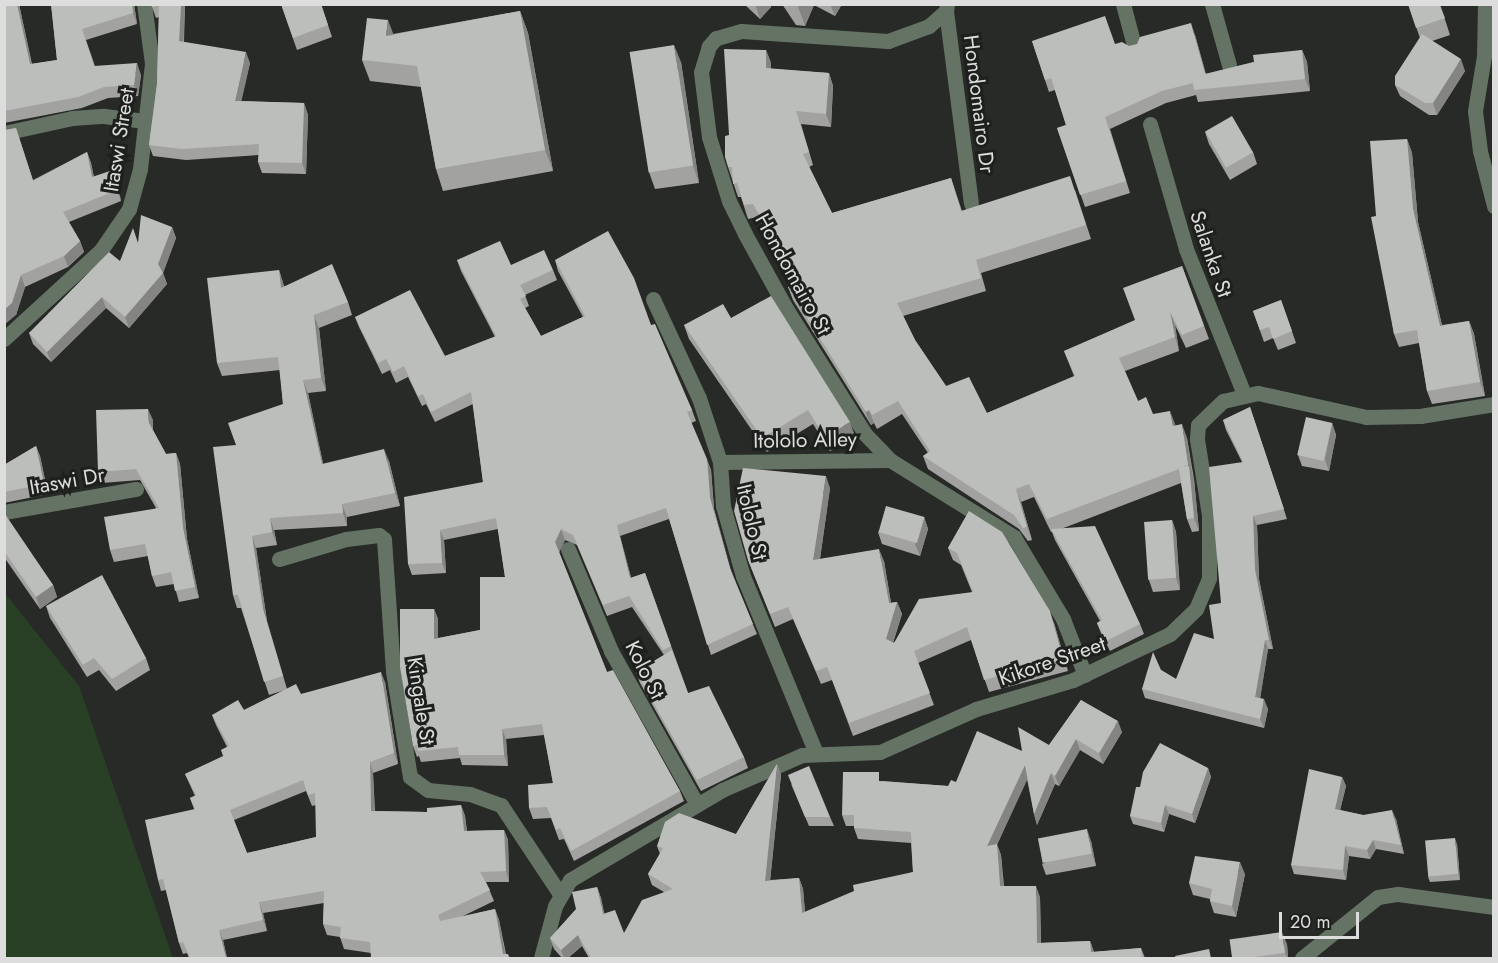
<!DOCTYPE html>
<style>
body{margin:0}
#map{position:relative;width:1498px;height:963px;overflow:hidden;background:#282a28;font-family:Jost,sans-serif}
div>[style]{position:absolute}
.green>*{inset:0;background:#293f26}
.minor>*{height:15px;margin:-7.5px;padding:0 7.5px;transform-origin:7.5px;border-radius:7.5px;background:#647363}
.wall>*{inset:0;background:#a2a3a1}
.shaded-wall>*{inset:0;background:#848583;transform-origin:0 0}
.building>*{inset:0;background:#bcbebb;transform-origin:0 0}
span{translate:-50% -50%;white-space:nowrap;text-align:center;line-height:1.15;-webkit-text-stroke:6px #1e201e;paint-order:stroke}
.street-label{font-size:21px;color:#dcdddc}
.frame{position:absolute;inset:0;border:6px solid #dcdddc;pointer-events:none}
.scale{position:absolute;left:1279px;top:912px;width:80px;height:27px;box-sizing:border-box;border:3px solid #dcdddc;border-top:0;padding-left:8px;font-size:18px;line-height:21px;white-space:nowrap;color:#dcdddc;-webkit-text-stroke:4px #1e201e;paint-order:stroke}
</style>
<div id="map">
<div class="green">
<div style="clip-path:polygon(4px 592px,79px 686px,173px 958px,5px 958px)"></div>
</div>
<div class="minor">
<div style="left:947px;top:4px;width:7px;rotate:98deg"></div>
<div style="left:946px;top:11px;width:23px;rotate:139deg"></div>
<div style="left:929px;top:26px;width:44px;rotate:159.9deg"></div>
<div style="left:888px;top:41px;width:147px;rotate:-176.1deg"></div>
<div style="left:741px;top:31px;width:26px;rotate:164deg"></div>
<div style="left:716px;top:38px;width:11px;rotate:131deg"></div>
<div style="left:709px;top:46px;width:27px;rotate:107deg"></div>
<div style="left:701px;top:72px;width:65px;rotate:83deg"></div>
<div style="left:709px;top:137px;width:67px;rotate:72.6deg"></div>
<div style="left:729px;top:201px;width:37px;rotate:64deg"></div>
<div style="left:745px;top:234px;width:87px;rotate:61.1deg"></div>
<div style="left:787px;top:310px;width:146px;rotate:57.8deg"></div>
<div style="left:865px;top:434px;width:36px;rotate:46deg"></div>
<div style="left:890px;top:460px;width:146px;rotate:31.8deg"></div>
<div style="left:1014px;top:537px;width:96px;rotate:59.1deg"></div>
<div style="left:1063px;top:619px;width:60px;rotate:68.6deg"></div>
<div style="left:1123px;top:4px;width:47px;rotate:75.1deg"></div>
<div style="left:1212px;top:4px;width:63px;rotate:74.4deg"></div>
<div style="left:1485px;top:4px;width:52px;rotate:91.1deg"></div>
<div style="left:1484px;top:56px;width:56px;rotate:99.3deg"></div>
<div style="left:1475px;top:111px;width:40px;rotate:82.9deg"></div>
<div style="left:1480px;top:151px;width:57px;rotate:75.7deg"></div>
<div style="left:946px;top:11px;width:194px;rotate:82.6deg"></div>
<div style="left:1150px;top:124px;width:130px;rotate:73.9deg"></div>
<div style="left:1186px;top:249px;width:156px;rotate:68.2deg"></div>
<div style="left:4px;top:133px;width:70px;rotate:-12.4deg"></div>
<div style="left:72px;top:118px;width:32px;rotate:-4deg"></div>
<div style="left:104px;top:116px;width:39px;rotate:7deg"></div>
<div style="left:653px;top:299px;width:109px;rotate:65.1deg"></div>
<div style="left:699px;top:398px;width:67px;rotate:71.8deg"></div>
<div style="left:720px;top:462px;width:44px;rotate:86.1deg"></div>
<div style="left:723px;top:506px;width:73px;rotate:74.1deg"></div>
<div style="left:743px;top:576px;width:191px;rotate:67.6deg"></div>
<div style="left:4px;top:339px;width:132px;rotate:-42.5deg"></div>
<div style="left:101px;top:250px;width:50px;rotate:-55.7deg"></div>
<div style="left:129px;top:209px;width:41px;rotate:-74.6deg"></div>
<div style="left:140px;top:169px;width:107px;rotate:-83.5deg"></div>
<div style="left:152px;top:63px;width:60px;rotate:-97.7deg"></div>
<div style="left:720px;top:462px;width:170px;rotate:-0.7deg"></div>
<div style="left:4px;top:512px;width:134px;rotate:-9.9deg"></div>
<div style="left:568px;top:549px;width:111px;rotate:67.1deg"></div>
<div style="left:611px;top:651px;width:176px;rotate:60.7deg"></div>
<div style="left:279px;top:559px;width:70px;rotate:-16.6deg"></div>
<div style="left:346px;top:539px;width:33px;rotate:-7deg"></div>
<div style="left:379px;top:535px;width:6px;rotate:39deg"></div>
<div style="left:384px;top:539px;width:132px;rotate:86.1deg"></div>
<div style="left:393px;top:671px;width:107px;rotate:80.9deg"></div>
<div style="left:410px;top:777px;width:22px;rotate:36deg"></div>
<div style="left:428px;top:790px;width:42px;rotate:5.4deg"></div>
<div style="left:470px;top:794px;width:33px;rotate:20deg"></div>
<div style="left:501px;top:805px;width:107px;rotate:56.5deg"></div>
<div style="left:541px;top:958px;width:54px;rotate:-74.9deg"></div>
<div style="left:555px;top:906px;width:30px;rotate:-60deg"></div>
<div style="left:570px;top:880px;width:177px;rotate:-30.6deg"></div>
<div style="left:722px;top:790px;width:87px;rotate:-23.6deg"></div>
<div style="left:802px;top:755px;width:78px;rotate:-2.2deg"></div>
<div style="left:880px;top:752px;width:105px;rotate:-24.1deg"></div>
<div style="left:976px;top:709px;width:101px;rotate:-16.6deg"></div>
<div style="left:1073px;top:680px;width:107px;rotate:-25.4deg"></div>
<div style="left:1170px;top:634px;width:36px;rotate:-44deg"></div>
<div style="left:1196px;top:609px;width:34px;rotate:-67deg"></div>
<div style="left:1209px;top:578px;width:63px;rotate:-90deg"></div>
<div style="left:1209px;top:515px;width:77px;rotate:-99deg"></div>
<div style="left:1197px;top:439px;width:14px;rotate:-86deg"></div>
<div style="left:1198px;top:425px;width:35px;rotate:-44deg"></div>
<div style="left:1223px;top:401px;width:36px;rotate:-13deg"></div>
<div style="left:1258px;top:393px;width:111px;rotate:12.5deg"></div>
<div style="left:1366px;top:417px;width:54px;rotate:-1.1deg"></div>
<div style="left:1420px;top:416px;width:75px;rotate:-9.2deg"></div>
<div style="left:1302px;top:958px;width:97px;rotate:-38.8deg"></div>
<div style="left:1378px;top:897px;width:20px;rotate:-9deg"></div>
<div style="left:1398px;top:894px;width:97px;rotate:7.7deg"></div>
</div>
<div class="wall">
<div style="clip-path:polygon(4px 4px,19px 4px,32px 64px,57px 60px,51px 4px,134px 4px,137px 24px,86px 40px,95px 66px,141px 75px,138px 96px,108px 98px,82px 108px,4px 123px)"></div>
<div style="clip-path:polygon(151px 4px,185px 4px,184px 42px,250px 63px,241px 101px,304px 103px,308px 115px,306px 174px,262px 173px,258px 162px,259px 155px,186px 160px,153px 156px,149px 145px,157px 84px,159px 17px,156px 18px)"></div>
<div style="clip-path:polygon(281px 4px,321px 4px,332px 37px,297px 50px)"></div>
<div style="clip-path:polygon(744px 4px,771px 4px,771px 7px,760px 19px)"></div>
<div style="clip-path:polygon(782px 4px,842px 4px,835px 16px,814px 5px,805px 26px,796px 25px)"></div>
<div style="clip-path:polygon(1408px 4px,1440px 4px,1450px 35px,1432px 41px,1465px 71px,1437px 115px,1429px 115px,1400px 96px,1395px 85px,1420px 38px)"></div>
<div style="clip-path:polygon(520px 11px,528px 33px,553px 171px,443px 191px,436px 169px,421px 87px,370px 81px,362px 60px,393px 34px)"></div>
<div style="clip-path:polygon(1195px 35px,1206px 74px,1302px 50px,1307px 62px,1310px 91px,1198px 102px,1196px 95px,1166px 103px,1110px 129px,1130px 193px,1085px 207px,1057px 128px,1066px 125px,1055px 90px,1049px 92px,1032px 41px,1115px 44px,1129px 46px)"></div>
<div style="clip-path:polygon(766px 50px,771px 63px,771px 69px,829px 73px,833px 86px,831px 127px,801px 124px,813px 165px,809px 167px,832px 213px,951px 178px,962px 211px,1075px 190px,1091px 239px,981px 273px,986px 291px,903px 316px,915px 340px,946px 386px,987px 413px,1074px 376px,1064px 351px,1135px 321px,1182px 266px,1209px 339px,1186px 348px,1175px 325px,1179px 351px,1125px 371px,1138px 401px,1153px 414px,1175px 426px,1187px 438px,1194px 479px,1199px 531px,1192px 532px,1187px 519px,1181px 483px,1061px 529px,1140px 624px,1144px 634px,1110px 651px,1101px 633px,1097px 623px,1100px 621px,1055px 540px,1052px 532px,1051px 532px,1034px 497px,1021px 502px,1032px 540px,1028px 541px,1019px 529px,928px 469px,923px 456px,928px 453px,902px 414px,877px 429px,874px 423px,871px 425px,793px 300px,788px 287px,795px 283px,758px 217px,748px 219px,741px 197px,738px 197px,728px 167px,729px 135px)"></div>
<div style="clip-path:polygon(681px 62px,699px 183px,655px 189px,649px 172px)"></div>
<div style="clip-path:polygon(16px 128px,33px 180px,87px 152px,91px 163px,94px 177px,117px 182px,121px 201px,69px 222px,80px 241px,84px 252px,68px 267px,25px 287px,16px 315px)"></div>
<div style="clip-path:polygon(1205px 132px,1253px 152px,1257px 164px,1230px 180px,1209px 144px)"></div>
<div style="clip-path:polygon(1407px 139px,1412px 153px,1418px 222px,1442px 325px,1469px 321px,1474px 334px,1485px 396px,1432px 404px,1427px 391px,1419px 343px,1399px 347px,1394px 334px,1376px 216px)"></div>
<div style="clip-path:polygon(172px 227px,176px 238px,163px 273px,167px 284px,129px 328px,106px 308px,51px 362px,33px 344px,29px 333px,120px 261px,138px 242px)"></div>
<div style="clip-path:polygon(457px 260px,511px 265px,553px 270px,557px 280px,525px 295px,529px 306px,525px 308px,541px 336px,583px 317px,558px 271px,555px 260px,651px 325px,692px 410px,696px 421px,691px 423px,711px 470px,714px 509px,732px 575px,757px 634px,711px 655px,669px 519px,620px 536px,631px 578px,645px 573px,688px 693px,744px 757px,748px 768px,701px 791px,640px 683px,636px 672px,664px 655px,632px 607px,607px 616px,577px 545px,565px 540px,559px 552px,607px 672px,680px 791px,684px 801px,574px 861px,564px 839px,559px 840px,551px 818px,533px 819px,529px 808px,553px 783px,544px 735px,506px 739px,508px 766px,462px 765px,460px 758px,421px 762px,419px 756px,417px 757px,413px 746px,434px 609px,438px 619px,438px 638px,480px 630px,505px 577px,498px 529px,444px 540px,446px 573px,412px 575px,408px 564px,483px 482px,473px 404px,435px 422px,426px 404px,422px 406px,408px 377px,396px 383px,390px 370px,382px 374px,359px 327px,355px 317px,445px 356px,495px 337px,461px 271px)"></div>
<div style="clip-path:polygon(evenodd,279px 270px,284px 286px,348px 302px,352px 315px,319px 328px,326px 391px,308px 393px,323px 464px,389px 461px,400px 506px,347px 517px,347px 526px,274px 530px,277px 545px,256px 548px,267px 621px,287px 689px,301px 694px,385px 682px,398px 764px,373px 773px,375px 811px,427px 812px,461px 805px,465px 816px,467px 831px,504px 830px,508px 840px,509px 882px,486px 882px,494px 901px,461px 917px,495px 909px,499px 920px,506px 954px,508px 954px,510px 958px,371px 958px,371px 953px,344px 949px,340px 937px,327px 935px,323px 924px,324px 903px,263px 913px,267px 931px,223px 940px,227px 958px,189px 958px,187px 953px,183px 954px,179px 943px,166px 890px,161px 891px,158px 880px,194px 809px,190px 798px,195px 796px,185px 774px,223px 756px,221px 750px,227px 747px,216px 725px,212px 715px,244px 710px,285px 690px,269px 695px,241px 608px,237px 608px,233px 595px,236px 445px,283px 404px,280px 370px,222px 376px,217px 363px,279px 270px,306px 791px,312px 806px,316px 805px,316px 837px,247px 853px,234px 820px,306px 791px)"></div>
<div style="clip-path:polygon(1281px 300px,1296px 343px,1278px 350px,1273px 338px,1264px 342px,1253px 311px)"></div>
<div style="clip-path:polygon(731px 318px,855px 436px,830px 451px,813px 424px,767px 452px,689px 339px,684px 325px)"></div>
<div style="clip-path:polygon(1250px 407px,1287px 519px,1257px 525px,1259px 579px,1273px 649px,1268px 649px,1260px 698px,1268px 709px,1264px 728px,1145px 698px,1142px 689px,1161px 670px,1176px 679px,1214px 639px,1221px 603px,1242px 462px,1226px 430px,1223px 420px)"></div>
<div style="clip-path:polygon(153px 420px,153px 430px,166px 454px,176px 453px,180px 464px,187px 539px,199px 598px,179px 602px,174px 584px,156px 587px,152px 576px,148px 556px,114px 562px,110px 550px,156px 508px,140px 480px,102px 483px,98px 472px)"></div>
<div style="clip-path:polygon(1332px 423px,1336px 435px,1329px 471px,1302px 466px,1298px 455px)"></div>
<div style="clip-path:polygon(36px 446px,40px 456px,48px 494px,4px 503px,4px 465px)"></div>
<div style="clip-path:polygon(830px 488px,820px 559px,884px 561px,891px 603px,897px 602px,902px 614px,893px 643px,972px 592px,961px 565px,953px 560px,948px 548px,969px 511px,1054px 623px,1068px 671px,989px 692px,971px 640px,918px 663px,934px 705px,853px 736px,832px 680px,821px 684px,793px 619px,775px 627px,748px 560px)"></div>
<div style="clip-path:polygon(4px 515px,53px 585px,57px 597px,40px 609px,4px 557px)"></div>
<div style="clip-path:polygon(924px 517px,928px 529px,920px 556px,882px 544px,878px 532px)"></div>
<div style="clip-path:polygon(1172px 520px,1176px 532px,1180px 590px,1153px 592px,1149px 580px)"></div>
<div style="clip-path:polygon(46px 606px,146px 658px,150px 670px,116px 691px,99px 670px,87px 677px,50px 618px)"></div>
<div style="clip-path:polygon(1081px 700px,1122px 732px,1103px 764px,1080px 750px,1059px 786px,1055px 784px,1037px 825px,1034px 814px,1027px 779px,997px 845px,1001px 855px,1004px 886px,1040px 897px,1041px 943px,1090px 941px,1094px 952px,1141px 948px,1145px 958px,589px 958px,582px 946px,568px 958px,562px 958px,554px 949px,550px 938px,597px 887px,601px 898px,604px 914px,624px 933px,664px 892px,652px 885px,648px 874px,660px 854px,657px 846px,736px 834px,777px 764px,781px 775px,770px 880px,799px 878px,803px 889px,805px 912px,913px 872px,911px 843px,858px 839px,854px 828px,854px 826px,846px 826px,842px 815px,882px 781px,948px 786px,1022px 751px,1049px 745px)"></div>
<div style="clip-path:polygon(1208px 768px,1211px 777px,1195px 823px,1169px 814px,1164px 832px,1133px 824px,1130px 816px,1140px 787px)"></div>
<div style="clip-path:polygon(1342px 777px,1346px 786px,1340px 810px,1363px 815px,1396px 819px,1404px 854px,1376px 849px,1370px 859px,1349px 856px,1346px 880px,1294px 874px,1291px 865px)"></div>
<div style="clip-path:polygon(791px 784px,830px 817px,834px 826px,809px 826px)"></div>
<div style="clip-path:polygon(1091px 841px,1096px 866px,1046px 875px,1042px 864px)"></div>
<div style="clip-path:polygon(1457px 844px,1460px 880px,1430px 882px,1428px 877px)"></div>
<div style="clip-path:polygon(1245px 874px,1236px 917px,1214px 913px,1210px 901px,1210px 899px,1193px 895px,1189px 883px)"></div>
<div style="clip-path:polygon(1287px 944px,1288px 958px,1231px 958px)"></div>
</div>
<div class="shaded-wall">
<div style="clip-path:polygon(17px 4px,19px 4px,34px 76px,30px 64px)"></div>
<div style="clip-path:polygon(132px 4px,134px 4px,137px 24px,133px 13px)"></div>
<div style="clip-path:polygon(181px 4px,185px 4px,183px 52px,179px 41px)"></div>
<div style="clip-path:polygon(755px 4px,771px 4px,771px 7px,760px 19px)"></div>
<div style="clip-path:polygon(797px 4px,814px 5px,805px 26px)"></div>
<div style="clip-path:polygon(830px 4px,842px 4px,835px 16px)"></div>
<div style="clip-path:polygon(520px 11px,528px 33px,553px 171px,545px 150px)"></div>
<div style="clip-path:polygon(388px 20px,396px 41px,386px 36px)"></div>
<div style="clip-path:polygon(1191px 23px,1195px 35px,1209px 87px,1205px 74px)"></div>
<div style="clip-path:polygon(674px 45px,681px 62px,699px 183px,693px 166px)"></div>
<div style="clip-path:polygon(766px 50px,771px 63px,771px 82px,766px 68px)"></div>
<div style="clip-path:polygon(1302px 50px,1307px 62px,1310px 91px,1305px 79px)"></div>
<div style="clip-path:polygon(246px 52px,250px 63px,239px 112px,235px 101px)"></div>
<div style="clip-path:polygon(1461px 59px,1465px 71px,1437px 115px,1433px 103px)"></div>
<div style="clip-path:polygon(137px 63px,141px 75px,138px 96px,134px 85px)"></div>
<div style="clip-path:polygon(829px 73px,833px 86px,831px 127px,826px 114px)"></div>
<div style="clip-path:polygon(304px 103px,308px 115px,306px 174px,302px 163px)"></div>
<div style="clip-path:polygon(1407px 139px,1412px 153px,1418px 222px,1445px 339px,1440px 326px,1413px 209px)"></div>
<div style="clip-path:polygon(87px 152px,91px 163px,96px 189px,92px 177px)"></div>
<div style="clip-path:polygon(113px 170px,117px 182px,121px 201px,117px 190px)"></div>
<div style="clip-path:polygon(172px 227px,176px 238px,163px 273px,167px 284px,129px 328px,125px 317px,158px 264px)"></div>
<div style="clip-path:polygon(80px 241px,84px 252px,68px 267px,64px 256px)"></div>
<div style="clip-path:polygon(279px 270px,283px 283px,285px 300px,281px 288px)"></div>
<div style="clip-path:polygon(21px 275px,25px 287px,16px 315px,4px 325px,4px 310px)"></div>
<div style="clip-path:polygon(102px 297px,106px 308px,51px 362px,47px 352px)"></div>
<div style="clip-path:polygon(1170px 312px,1175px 325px,1179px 351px,1175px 337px)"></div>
<div style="clip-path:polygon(314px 315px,319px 328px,326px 391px,321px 378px)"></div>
<div style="clip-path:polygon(1469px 321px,1474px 334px,1485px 396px,1480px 382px)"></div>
<div style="clip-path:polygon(303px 380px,308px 393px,326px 477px,322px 464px)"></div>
<div style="clip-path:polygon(148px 409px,153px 420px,153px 434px,149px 423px)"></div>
<div style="left:869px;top:410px;width:14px;height:4px;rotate:69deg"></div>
<div style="clip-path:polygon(1170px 411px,1175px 424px,1178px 439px,1173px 426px)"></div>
<div style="clip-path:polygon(850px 422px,855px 436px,830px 451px,825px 437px)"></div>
<div style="clip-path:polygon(1332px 423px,1336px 435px,1329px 471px,1325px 460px)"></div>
<div style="clip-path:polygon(1182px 424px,1187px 438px,1193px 478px,1188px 465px)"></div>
<div style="clip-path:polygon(36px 446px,40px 456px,48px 494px,44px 484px)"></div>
<div style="clip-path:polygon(384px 449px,389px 461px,400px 506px,395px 493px)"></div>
<div style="clip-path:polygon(176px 453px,180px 464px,187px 539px,199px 598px,195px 587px,183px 528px)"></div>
<div style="clip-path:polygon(707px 459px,711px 470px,714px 509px,734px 579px,710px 498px)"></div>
<div style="clip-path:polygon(1189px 466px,1194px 479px,1199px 531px,1194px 518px)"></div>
<div style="clip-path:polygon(826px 476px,830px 488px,818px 573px,813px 560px)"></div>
<div style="clip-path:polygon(1016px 489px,1021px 502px,1032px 540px,1027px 527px)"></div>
<div style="clip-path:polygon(342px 504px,347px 517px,347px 526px,343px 513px)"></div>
<div style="clip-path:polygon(1253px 516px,1257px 525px,1259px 579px,1273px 649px,1269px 640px,1255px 570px)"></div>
<div style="clip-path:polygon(924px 517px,928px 529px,920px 556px,915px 544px)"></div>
<div style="clip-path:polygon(270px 518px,274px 530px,277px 545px,272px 532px)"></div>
<div style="clip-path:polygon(1172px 520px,1176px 532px,1180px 590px,1176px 578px)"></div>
<div style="clip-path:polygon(617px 525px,620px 536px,634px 588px,630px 578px)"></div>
<div style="clip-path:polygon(561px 529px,565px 540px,559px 553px,555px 542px)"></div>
<div style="clip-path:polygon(440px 530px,444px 540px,446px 573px,442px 563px)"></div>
<div style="clip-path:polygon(252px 536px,256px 548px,267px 621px,287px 689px,263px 609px)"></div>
<div style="clip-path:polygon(879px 549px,884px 561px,893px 615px,897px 602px,902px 614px,890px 652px,886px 639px,889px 603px)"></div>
<div style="clip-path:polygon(53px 585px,57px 597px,40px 609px,36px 597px)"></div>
<div style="clip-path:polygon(434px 609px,438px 619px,438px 650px,434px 639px)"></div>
<div style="clip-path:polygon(1050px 611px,1054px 623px,1068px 671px,1063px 659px)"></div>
<div style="clip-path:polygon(1265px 640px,1268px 649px,1259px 706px,1255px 697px)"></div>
<div style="clip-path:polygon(381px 672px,385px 682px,398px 764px,394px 753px)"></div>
<div style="clip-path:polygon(1264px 699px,1268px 709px,1264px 728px,1260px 719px)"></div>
<div style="clip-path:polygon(1118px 721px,1122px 732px,1103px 764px,1099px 753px)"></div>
<div style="clip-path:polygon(502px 729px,506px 739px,508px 766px,504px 755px)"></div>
<div style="clip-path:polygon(1076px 739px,1080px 750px,1059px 786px,1055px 776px)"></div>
<div style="clip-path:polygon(370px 762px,373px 773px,375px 821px,371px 811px)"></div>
<div style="clip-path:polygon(777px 764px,781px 775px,769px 892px,765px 881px)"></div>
<div style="clip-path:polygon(1025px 765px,1029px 776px,991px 857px,987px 846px)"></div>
<div style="clip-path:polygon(1208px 768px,1211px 777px,1195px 823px,1192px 814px)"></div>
<div style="clip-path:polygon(1051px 773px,1055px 784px,1037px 825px,1034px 814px)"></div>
<div style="clip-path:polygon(1342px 777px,1346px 786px,1338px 819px,1335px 809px)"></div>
<div style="clip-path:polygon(461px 805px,465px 816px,468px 841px,464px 831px)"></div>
<div style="clip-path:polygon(1165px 805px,1169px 814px,1164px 832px,1161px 823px)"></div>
<div style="clip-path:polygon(1392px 810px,1396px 819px,1404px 854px,1401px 845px)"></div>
<div style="clip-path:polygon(1087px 829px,1091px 841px,1096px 866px,1092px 854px)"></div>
<div style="clip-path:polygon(504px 830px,508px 840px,509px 882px,506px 871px)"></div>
<div style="clip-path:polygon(1455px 838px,1457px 844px,1460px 880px,1458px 874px)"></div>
<div style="clip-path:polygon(1373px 840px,1376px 849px,1370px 859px,1367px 850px)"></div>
<div style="clip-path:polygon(997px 844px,1001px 855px,1004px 897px,1000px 886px)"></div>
<div style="clip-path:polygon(1345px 846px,1349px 856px,1346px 880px,1343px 870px)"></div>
<div style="clip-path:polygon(1240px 862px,1245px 874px,1236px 917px,1232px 906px)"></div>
<div style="clip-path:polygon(799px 878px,803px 889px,806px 924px,802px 913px)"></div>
<div style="clip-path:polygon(1036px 886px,1040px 897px,1041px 954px,1037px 943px)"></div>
<div style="clip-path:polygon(597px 887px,601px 898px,607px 925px,603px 914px)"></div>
<div style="clip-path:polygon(259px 902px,263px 913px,267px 931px,263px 920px)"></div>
<div style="clip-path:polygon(495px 909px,499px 920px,506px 958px,503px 954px)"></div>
<div style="clip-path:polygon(219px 930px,223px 940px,227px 958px,226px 958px)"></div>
<div style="clip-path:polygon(1282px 932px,1287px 944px,1288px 958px,1287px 958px,1285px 953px)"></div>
<div style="clip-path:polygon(578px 935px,582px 946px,568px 958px,564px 958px,561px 950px)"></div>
<div style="clip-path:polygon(1090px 941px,1094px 952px,1091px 952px)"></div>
</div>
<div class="building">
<div style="clip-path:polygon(4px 4px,17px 4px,30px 64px,57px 60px,51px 4px,132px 4px,133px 13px,82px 29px,94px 66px,137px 63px,134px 85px,104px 87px,78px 97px,4px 111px)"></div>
<div style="clip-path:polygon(151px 4px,181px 4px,179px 41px,246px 52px,235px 101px,304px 103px,302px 163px,258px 162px,259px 144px,182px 149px,149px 145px,157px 84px,159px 5px,152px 7px)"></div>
<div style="clip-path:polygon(281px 4px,321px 4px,328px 25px,293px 38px)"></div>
<div style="clip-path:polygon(1408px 4px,1439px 4px,1445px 18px,1416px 28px)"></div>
<div style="clip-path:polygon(520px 11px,545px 150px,436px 169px,417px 66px,362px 60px,367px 18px,388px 20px,386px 36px)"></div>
<div style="clip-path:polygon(1105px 16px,1115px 44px,1122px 42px,1129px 46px,1137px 44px,1140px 37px,1191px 23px,1205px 74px,1254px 62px,1253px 55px,1302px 50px,1305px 79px,1194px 90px,1193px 83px,1162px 91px,1105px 117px,1126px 181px,1080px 195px,1057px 128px,1066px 125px,1051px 78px,1045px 80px,1032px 41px)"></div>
<div style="clip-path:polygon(1422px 34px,1461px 59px,1433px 103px,1425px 103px,1395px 85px,1395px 76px)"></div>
<div style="left:674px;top:45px;width:122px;height:45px;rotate:81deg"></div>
<div style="clip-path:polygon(724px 49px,766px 50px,766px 68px,829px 73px,826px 114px,796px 111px,809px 152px,803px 154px,832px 213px,951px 178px,961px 211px,1070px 176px,1086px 225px,976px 260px,981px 278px,897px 303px,915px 340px,946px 386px,969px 377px,987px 413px,1075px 376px,1064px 351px,1135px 320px,1123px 288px,1182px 266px,1204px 326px,1182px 335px,1170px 312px,1175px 337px,1119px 358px,1138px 401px,1146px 397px,1153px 414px,1170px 411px,1173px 426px,1182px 424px,1188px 465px,1183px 467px,1189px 466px,1194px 518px,1187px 519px,1179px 469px,1047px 519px,1029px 484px,1016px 489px,1027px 527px,1023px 528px,1014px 515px,923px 456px,930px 451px,898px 401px,872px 415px,869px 410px,866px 412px,788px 287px,797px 282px,753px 204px,744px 205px,737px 183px,733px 184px,732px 167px,728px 167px,725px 157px,725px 136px,729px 135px)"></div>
<div style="left:1232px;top:116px;width:42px;height:31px;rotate:60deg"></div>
<div style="clip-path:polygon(16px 128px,33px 181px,87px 152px,92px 177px,113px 170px,117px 190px,63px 212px,80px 241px,64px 256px,21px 275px,12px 303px,4px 310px,4px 130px)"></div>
<div style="clip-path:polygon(1407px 139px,1413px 209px,1440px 326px,1469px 321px,1480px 382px,1427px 391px,1417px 330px,1394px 334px,1371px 217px,1376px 216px,1370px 141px)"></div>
<div style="clip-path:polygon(141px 215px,172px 227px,158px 264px,163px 273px,125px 317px,102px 297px,47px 352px,29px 333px,109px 252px,120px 261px,133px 228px,138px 243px)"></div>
<div style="clip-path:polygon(608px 231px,634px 278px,651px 325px,655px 324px,692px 410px,687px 412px,707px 459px,710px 498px,730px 568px,753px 624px,707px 645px,666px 508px,617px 525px,630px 578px,645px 573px,671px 646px,663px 650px,629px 596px,603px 605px,573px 535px,561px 529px,555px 542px,607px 672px,613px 670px,680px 791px,571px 851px,560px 828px,556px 830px,547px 807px,529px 808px,528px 785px,553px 783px,542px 724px,502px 729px,504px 755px,459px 755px,458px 747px,418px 751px,417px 745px,413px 746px,400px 667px,400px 609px,434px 609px,434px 639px,480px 630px,480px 577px,505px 577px,496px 518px,440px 530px,442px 563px,408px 564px,404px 497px,483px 482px,471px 392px,431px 412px,423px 394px,418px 396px,404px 366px,393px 372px,386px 359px,378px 363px,355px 317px,410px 290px,445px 356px,496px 336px,457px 260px,500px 241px,511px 265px,544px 250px,553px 270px,520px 285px,526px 296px,520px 299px,541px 336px,585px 316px,555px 260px)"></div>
<div style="clip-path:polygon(332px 264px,348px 302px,314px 315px,321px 378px,303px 380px,322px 464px,384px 449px,395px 493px,342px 504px,343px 513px,270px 518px,272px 532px,252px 536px,263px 609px,283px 676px,264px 682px,238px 595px,233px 595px,213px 447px,236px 445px,228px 423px,283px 404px,278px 357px,217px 363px,207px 278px,279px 270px,281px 288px)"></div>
<div style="clip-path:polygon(771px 296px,850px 422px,825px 437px,808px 410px,762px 438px,684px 325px,723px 304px,731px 318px)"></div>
<div style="clip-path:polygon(1281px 300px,1292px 331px,1273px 339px,1269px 327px,1260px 330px,1253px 311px)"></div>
<div style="clip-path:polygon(1250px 407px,1284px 509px,1253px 516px,1255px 570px,1269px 640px,1265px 640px,1255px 697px,1264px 699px,1260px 719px,1142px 689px,1153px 652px,1161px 670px,1176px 679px,1194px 633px,1214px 639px,1209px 605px,1221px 603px,1209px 467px,1243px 462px,1223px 420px)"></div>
<div style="clip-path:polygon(148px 409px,149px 423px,166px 454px,176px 453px,183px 528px,195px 587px,175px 591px,171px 572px,152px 576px,145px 544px,110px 550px,104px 517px,159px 508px,136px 469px,98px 472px,96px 410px)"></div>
<div style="left:1306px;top:417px;width:27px;height:39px;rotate:13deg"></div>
<div style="clip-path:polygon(36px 446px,44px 484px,4px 492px,4px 465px)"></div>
<div style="clip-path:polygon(743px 468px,826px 476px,813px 560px,879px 549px,889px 603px,897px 602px,886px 639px,894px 643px,919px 599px,973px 592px,957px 553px,948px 548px,969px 511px,1002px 532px,1050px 611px,1063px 659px,984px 680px,967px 627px,914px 651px,930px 693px,849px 723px,827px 667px,816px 671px,788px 607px,770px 614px,748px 560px,734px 511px)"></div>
<div style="left:886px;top:506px;width:40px;height:27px;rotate:16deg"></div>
<div style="clip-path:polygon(5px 514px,53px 585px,36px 597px,4px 551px)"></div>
<div style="left:1172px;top:520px;width:58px;height:28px;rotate:86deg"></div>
<div style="clip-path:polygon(1095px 526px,1140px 624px,1106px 641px,1097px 623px,1102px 620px,1051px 529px)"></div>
<div style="clip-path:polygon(102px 575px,146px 658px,112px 679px,94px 658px,83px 665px,46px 606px)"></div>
<div style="clip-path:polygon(672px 650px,688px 693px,709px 686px,744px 757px,697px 780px,636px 672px)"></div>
<div style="clip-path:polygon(evenodd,381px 672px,394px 753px,370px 762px,371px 811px,427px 812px,427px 808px,461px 805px,464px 831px,504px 830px,506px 871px,480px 872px,490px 890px,438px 915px,440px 921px,495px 909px,503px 954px,508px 954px,508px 958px,371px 958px,370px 942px,340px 938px,341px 927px,323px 924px,324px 891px,259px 902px,263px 920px,219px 930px,226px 958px,190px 958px,183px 942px,179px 943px,163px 879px,158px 880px,145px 820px,195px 809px,190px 798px,196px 795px,185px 774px,224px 756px,221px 750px,229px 746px,212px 715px,238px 700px,244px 710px,296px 684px,301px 694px,381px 672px,303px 780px,308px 795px,315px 793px,316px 837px,247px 853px,230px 810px,303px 780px)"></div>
<div style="clip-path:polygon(1081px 700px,1118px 721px,1099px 753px,1076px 739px,1055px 776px,1051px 773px,1034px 814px,1025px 765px,987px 846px,997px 844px,1000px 886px,1036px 886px,1037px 943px,1090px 941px,1091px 952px,1141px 948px,1142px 958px,591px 958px,578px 935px,561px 950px,550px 938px,576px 909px,572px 892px,597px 887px,603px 914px,615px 910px,624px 933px,642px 900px,673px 889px,648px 874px,663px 848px,657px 846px,665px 822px,679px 813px,736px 834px,777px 764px,765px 881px,799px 878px,802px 913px,854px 891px,853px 885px,913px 872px,911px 832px,854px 828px,854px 815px,842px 815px,843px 772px,879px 772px,879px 781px,948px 786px,951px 780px,956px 782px,977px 731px,1022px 751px,1018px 727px,1049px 745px)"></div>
<div style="clip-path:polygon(1160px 743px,1208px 768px,1192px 814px,1165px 805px,1161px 823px,1130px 816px,1136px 787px,1140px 787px,1143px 772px)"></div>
<div style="clip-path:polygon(809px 766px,830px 817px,805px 817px,788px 775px)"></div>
<div style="clip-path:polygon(1309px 769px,1342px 777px,1335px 809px,1363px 815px,1392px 810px,1401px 845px,1373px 840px,1367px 850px,1345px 846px,1343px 870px,1291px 865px)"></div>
<div style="left:1087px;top:829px;width:25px;height:50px;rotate:79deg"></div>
<div style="left:1455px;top:838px;width:36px;height:30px;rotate:85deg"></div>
<div style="clip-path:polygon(1195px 856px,1240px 862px,1232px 906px,1210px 901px,1212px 889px,1189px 883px)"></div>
<div style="left:1282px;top:932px;width:21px;height:53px;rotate:82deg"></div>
<div style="clip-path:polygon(1209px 949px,1211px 958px,1176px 958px,1175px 956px)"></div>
</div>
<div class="street-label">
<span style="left:979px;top:104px;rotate:83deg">Hondomairo Dr</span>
<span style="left:119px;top:140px;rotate:-81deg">Itaswi Street</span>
<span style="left:1211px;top:254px;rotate:71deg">Salanka St</span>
<span style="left:793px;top:274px;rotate:61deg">Hondomairo St</span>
<span style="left:805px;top:440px;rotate:-1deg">Itololo Alley</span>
<span style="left:67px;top:481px;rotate:-10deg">Itaswi Dr</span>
<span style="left:752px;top:522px;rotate:77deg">Itololo St</span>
<span style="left:1052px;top:661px;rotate:-19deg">Kikore Street</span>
<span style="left:645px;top:670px;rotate:63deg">Kolo St</span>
<span style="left:421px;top:701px;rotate:81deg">Kingale St</span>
</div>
<div class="frame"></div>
<div class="scale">20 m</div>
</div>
